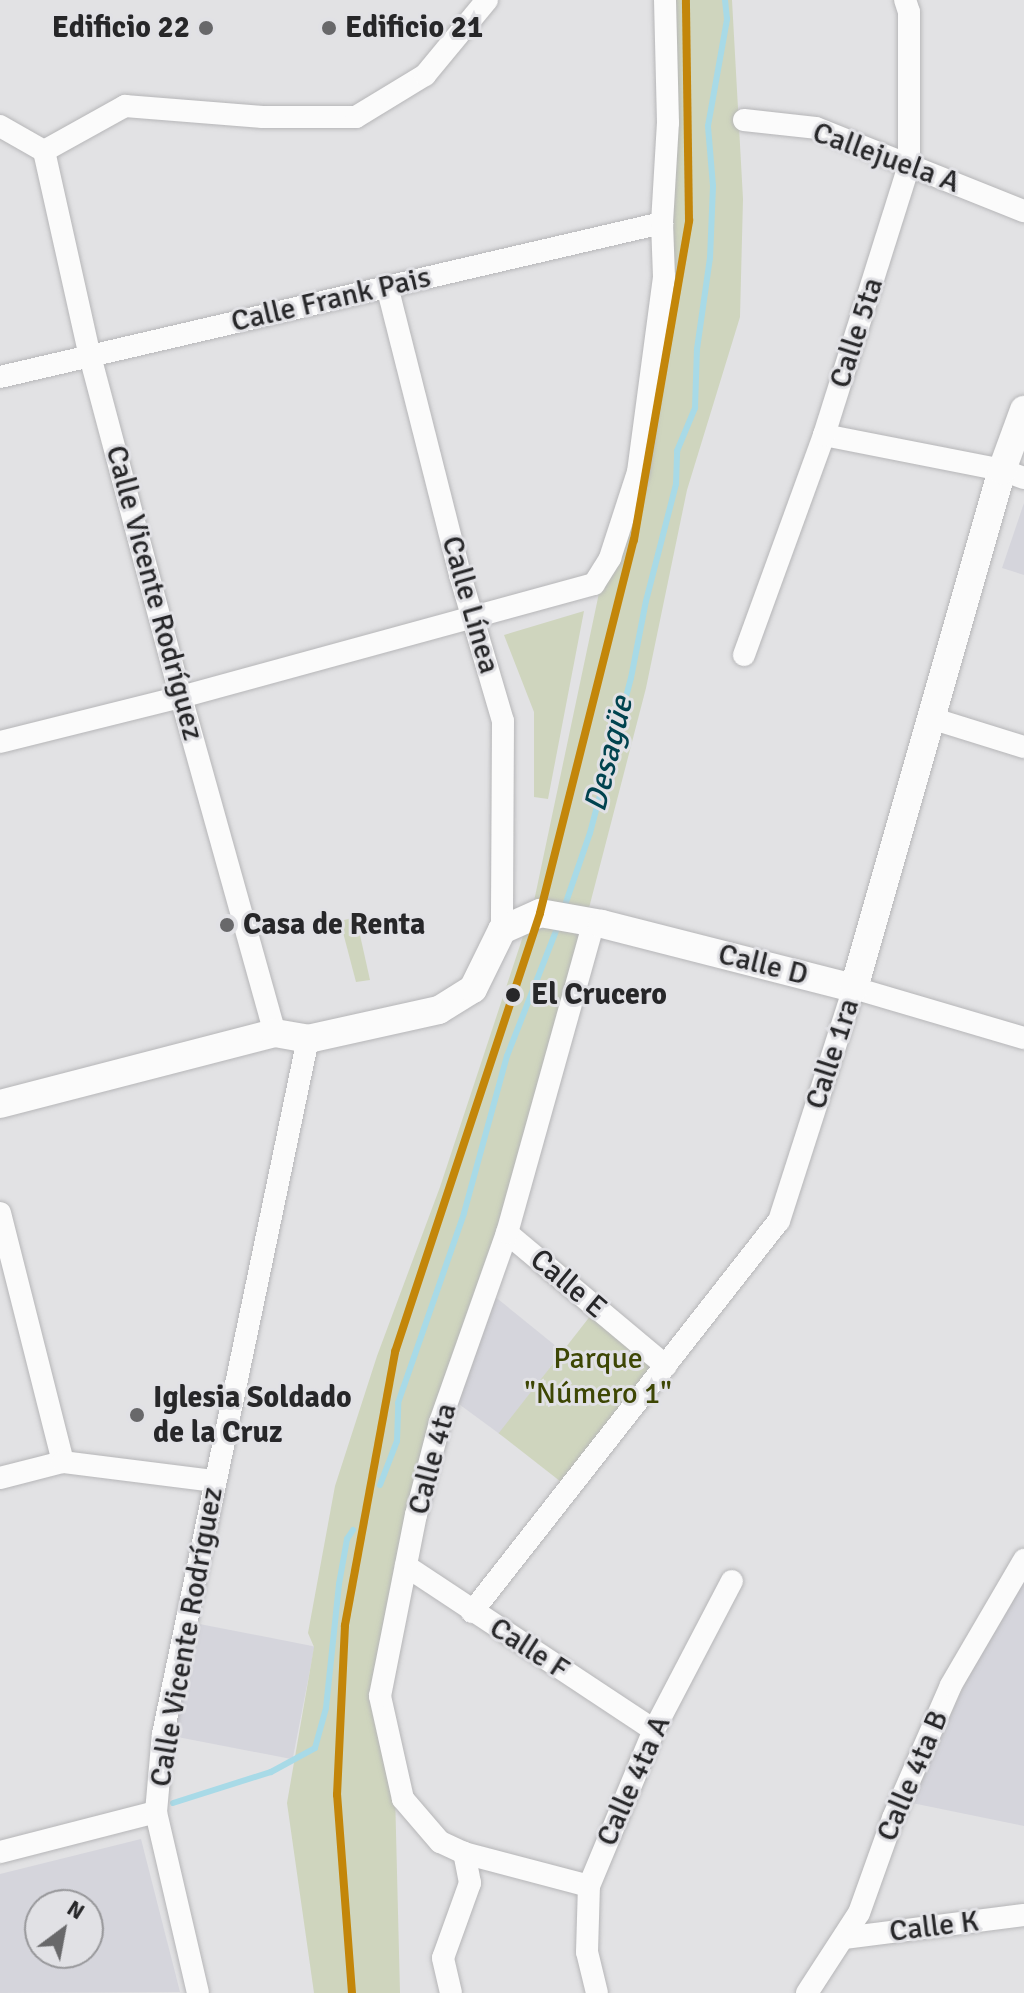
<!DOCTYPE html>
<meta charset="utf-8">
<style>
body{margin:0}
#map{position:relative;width:1024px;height:1993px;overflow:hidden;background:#e2e2e4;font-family:Signika,sans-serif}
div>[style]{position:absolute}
.built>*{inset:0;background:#d5d5dc;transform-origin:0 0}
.green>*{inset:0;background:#cfd5be;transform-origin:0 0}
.stream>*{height:6px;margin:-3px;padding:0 3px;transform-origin:3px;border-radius:3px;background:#a8dae7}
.roads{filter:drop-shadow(0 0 2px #b6b6b8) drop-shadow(0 0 2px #b6b6b8)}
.minor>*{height:22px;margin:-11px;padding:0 11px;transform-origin:11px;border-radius:11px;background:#fbfbfb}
.tertiary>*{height:28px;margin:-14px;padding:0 14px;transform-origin:14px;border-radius:14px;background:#fbfbfb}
.rail-1>*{height:8px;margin:-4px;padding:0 4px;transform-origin:4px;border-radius:4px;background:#c3860a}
.dots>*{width:22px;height:22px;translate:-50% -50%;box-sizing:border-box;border:4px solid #e1e1e5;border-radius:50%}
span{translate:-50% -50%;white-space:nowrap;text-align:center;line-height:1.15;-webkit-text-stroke:6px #e1e1e5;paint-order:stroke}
.poi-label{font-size:30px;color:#272729;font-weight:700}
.right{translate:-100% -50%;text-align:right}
.left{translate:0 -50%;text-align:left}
.street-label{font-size:30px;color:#272729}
.stop-label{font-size:30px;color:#272729;font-weight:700}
.park-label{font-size:30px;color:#3d4604}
.water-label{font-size:32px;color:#00434f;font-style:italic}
.north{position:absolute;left:24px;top:1889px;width:80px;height:80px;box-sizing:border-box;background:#e1e1e5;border:2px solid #97979a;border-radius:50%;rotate:32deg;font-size:22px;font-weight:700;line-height:32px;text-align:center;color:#272729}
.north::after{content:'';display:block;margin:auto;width:28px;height:36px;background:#68686a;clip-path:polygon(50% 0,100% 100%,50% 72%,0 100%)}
</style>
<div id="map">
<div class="built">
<div style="clip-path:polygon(1024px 503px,1024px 575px,1002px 568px)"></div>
<div style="clip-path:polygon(493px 1295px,562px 1351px,501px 1435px,452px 1399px)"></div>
<div style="clip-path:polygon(1024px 1573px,1024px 1826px,912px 1803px,991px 1624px)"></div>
<div style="left:184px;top:1621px;width:133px;height:115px;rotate:11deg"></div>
<div style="clip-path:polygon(evenodd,141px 1839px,180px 1992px,0 1993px,0 1874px,141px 1839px,40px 1905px,88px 1905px,88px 1953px,40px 1953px,40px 1905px)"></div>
</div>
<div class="green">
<div style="clip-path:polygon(674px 0,732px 0,743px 199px,740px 317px,687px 490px,646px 688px,504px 1236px,436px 1410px,376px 1698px,395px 1792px,400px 1993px,314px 1993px,287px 1803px,314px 1647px,308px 1633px,335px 1486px,377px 1356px,440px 1187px,533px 906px,599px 593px,641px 478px)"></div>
<div style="clip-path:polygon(584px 611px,548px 799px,534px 797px,534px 712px,504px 635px)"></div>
<div style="clip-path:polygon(356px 917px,370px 980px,356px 982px,340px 921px)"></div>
<div style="left:591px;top:1315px;width:85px;height:150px;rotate:38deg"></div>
</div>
<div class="stream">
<div style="left:564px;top:908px;width:79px;rotate:-70.9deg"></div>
<div style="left:590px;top:833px;width:160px;rotate:-75.2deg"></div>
<div style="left:631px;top:678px;width:78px;rotate:-79deg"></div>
<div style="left:646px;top:601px;width:121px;rotate:-75.6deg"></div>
<div style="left:676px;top:484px;width:33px;rotate:-88deg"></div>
<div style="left:677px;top:451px;width:47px;rotate:-67.3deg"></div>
<div style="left:695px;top:408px;width:59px;rotate:-88.1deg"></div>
<div style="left:697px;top:349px;width:92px;rotate:-81.9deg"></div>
<div style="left:710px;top:258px;width:72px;rotate:-87.6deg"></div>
<div style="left:713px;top:186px;width:60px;rotate:-94.8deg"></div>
<div style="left:708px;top:126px;width:109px;rotate:-79.9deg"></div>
<div style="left:727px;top:19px;width:19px;rotate:-96deg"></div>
<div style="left:380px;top:1485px;width:47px;rotate:-68.9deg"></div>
<div style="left:397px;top:1441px;width:38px;rotate:-88deg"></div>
<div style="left:398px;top:1403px;width:201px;rotate:-70.8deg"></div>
<div style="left:464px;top:1213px;width:163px;rotate:-74.7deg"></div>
<div style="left:507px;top:1056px;width:143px;rotate:-68.6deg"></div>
<div style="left:173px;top:1803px;width:103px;rotate:-17.6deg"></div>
<div style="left:271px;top:1772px;width:50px;rotate:-28.6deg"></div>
<div style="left:315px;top:1748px;width:41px;rotate:-74.6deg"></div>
<div style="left:326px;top:1708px;width:125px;rotate:-84deg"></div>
<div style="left:339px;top:1584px;width:46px;rotate:-79.9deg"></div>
<div style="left:347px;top:1539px;width:11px;rotate:-56deg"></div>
</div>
<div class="roads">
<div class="minor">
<div style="left:744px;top:120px;width:72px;rotate:6.3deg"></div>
<div style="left:816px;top:128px;width:224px;rotate:21.8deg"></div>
<div style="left:0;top:126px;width:51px;rotate:29.6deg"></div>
<div style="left:44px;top:151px;width:210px;rotate:77.4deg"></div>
<div style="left:90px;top:356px;width:353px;rotate:75.1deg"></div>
<div style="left:181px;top:697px;width:349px;rotate:74.4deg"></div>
<div style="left:44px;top:151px;width:93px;rotate:-29.1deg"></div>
<div style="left:125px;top:106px;width:138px;rotate:4.6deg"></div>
<div style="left:263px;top:117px;width:93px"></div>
<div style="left:356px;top:117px;width:81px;rotate:-31.3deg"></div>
<div style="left:425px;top:75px;width:97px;rotate:-50.4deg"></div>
<div style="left:387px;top:286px;width:298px;rotate:75.8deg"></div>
<div style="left:460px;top:575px;width:152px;rotate:73.6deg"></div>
<div style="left:503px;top:721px;width:209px;rotate:90.3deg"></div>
<div style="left:0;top:377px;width:680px;rotate:-13.1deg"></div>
<div style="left:824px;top:435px;width:181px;rotate:11.1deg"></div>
<div style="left:1002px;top:470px;width:23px;rotate:20deg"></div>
<div style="left:744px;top:655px;width:234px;rotate:-70deg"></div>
<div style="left:824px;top:435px;width:282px;rotate:-72.5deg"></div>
<div style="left:909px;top:166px;width:154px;rotate:-90deg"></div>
<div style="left:909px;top:12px;width:13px;rotate:-108deg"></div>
<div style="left:934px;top:719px;width:94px;rotate:17.3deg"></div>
<div style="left:0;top:742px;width:187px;rotate:-14deg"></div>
<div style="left:181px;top:697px;width:428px;rotate:-15.3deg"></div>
<div style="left:594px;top:584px;width:31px;rotate:-58deg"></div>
<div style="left:610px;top:558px;width:90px;rotate:-72deg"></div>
<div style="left:638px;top:472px;width:197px;rotate:-82.4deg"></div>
<div style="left:664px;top:277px;width:54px;rotate:-92.1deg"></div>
<div style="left:662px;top:223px;width:100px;rotate:-86.6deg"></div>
<div style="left:668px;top:123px;width:123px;rotate:-91.4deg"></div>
<div style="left:0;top:1213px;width:257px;rotate:75.8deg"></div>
<div style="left:507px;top:1233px;width:207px;rotate:39.9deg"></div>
<div style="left:0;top:1478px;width:65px;rotate:-14.3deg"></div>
<div style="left:63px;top:1462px;width:152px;rotate:7.2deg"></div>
<div style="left:406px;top:1566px;width:297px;rotate:33.5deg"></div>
<div style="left:472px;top:1612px;width:497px;rotate:-51.9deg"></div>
<div style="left:779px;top:1221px;width:245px;rotate:-72.2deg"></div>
<div style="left:854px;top:988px;width:177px;rotate:16.4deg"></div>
<div style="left:0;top:1852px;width:161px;rotate:-14.4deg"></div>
<div style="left:589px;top:1886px;width:129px;rotate:-165.2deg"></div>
<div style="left:464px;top:1853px;width:26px;rotate:-155deg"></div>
<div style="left:440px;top:1842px;width:57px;rotate:-130.7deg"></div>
<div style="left:403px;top:1799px;width:106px;rotate:-102.6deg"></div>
<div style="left:380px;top:1696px;width:185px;rotate:-78.8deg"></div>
<div style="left:416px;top:1515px;width:96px;rotate:-75.5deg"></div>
<div style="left:440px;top:1422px;width:201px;rotate:-70.5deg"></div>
<div style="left:507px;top:1233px;width:323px;rotate:-74.4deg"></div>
<div style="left:844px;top:1938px;width:181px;rotate:-7.3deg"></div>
<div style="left:198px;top:1993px;width:186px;rotate:-103.1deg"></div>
<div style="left:156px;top:1812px;width:78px;rotate:-84.9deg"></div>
<div style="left:163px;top:1734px;width:710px;rotate:-78.22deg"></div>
<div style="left:451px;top:1993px;width:36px;rotate:-103deg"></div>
<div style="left:443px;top:1958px;width:80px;rotate:-70.2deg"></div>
<div style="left:470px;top:1883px;width:31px;rotate:-101deg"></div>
<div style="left:597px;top:1993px;width:42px;rotate:-103.7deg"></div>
<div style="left:587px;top:1952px;width:66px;rotate:-88.3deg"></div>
<div style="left:589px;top:1886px;width:169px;rotate:-67.4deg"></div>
<div style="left:654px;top:1730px;width:168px;rotate:-62.4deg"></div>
<div style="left:807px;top:1993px;width:95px;rotate:-57deg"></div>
<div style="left:859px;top:1913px;width:101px;rotate:-70.3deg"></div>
<div style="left:893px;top:1818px;width:145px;rotate:-66.4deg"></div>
<div style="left:951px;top:1685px;width:145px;rotate:-59.7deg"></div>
</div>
<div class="tertiary">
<div style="left:0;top:1104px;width:284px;rotate:-14.5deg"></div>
<div style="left:275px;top:1033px;width:34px;rotate:10deg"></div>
<div style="left:308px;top:1039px;width:134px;rotate:-12.5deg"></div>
<div style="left:439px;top:1010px;width:40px;rotate:-32deg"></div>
<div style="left:473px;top:989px;width:66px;rotate:-63.8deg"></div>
<div style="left:502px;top:930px;width:42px;rotate:-24.1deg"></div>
<div style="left:540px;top:913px;width:63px;rotate:10.1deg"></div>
<div style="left:602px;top:924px;width:260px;rotate:14.3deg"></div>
<div style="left:854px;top:988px;width:539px;rotate:-74.05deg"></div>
<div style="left:1002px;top:470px;width:64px;rotate:-69.9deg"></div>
</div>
</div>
<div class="rail-1">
<div style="left:352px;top:1993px;width:199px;rotate:-94.3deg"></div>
<div style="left:337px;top:1795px;width:170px;rotate:-87.3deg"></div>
<div style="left:345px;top:1625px;width:278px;rotate:-79.6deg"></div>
<div style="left:395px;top:1352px;width:462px;rotate:-71.7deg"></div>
<div style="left:540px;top:913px;width:385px;rotate:-75.9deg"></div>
<div style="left:634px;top:540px;width:324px;rotate:-80.2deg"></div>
<div style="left:689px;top:221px;width:221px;rotate:-90.8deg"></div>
</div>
<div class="dots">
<div style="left:206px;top:28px;background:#68686a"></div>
<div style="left:329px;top:28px;background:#68686a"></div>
<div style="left:227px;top:925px;background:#68686a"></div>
<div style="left:513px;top:995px;background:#272729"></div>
<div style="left:137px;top:1415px;background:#68686a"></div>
</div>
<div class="poi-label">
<span class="right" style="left:190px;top:28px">Edificio 22</span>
<span class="left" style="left:345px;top:28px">Edificio 21</span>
<span class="left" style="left:243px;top:925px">Casa de Renta</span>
<span class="left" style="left:153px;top:1415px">Iglesia Soldado<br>de la Cruz</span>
</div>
<div class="street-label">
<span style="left:886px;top:158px;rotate:20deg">Callejuela A</span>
<span style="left:331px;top:300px;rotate:-13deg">Calle Frank Pais</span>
<span style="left:857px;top:333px;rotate:-72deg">Calle 5ta</span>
<span style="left:154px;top:593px;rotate:75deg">Calle Vicente Rodríguez</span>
<span style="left:470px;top:605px;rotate:74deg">Calle Línea</span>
<span style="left:763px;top:965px;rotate:14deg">Calle D</span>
<span style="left:833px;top:1054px;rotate:-72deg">Calle 1ra</span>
<span style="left:568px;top:1284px;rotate:40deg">Calle E</span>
<span style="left:433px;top:1459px;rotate:-75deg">Calle 4ta</span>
<span style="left:187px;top:1637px;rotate:-80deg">Calle Vicente Rodríguez</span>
<span style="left:529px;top:1649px;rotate:33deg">Calle F</span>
<span style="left:913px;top:1776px;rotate:-67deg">Calle 4ta B</span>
<span style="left:634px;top:1781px;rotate:-66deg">Calle 4ta A</span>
<span style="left:934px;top:1927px;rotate:-7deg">Calle K</span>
</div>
<div class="stop-label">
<span class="left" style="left:531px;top:995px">El Crucero</span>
</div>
<div class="park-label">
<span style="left:598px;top:1376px">Parque<br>"Número 1"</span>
</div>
<div class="water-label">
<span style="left:609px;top:754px;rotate:-76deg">Desagüe</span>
</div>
<div class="north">N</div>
</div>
